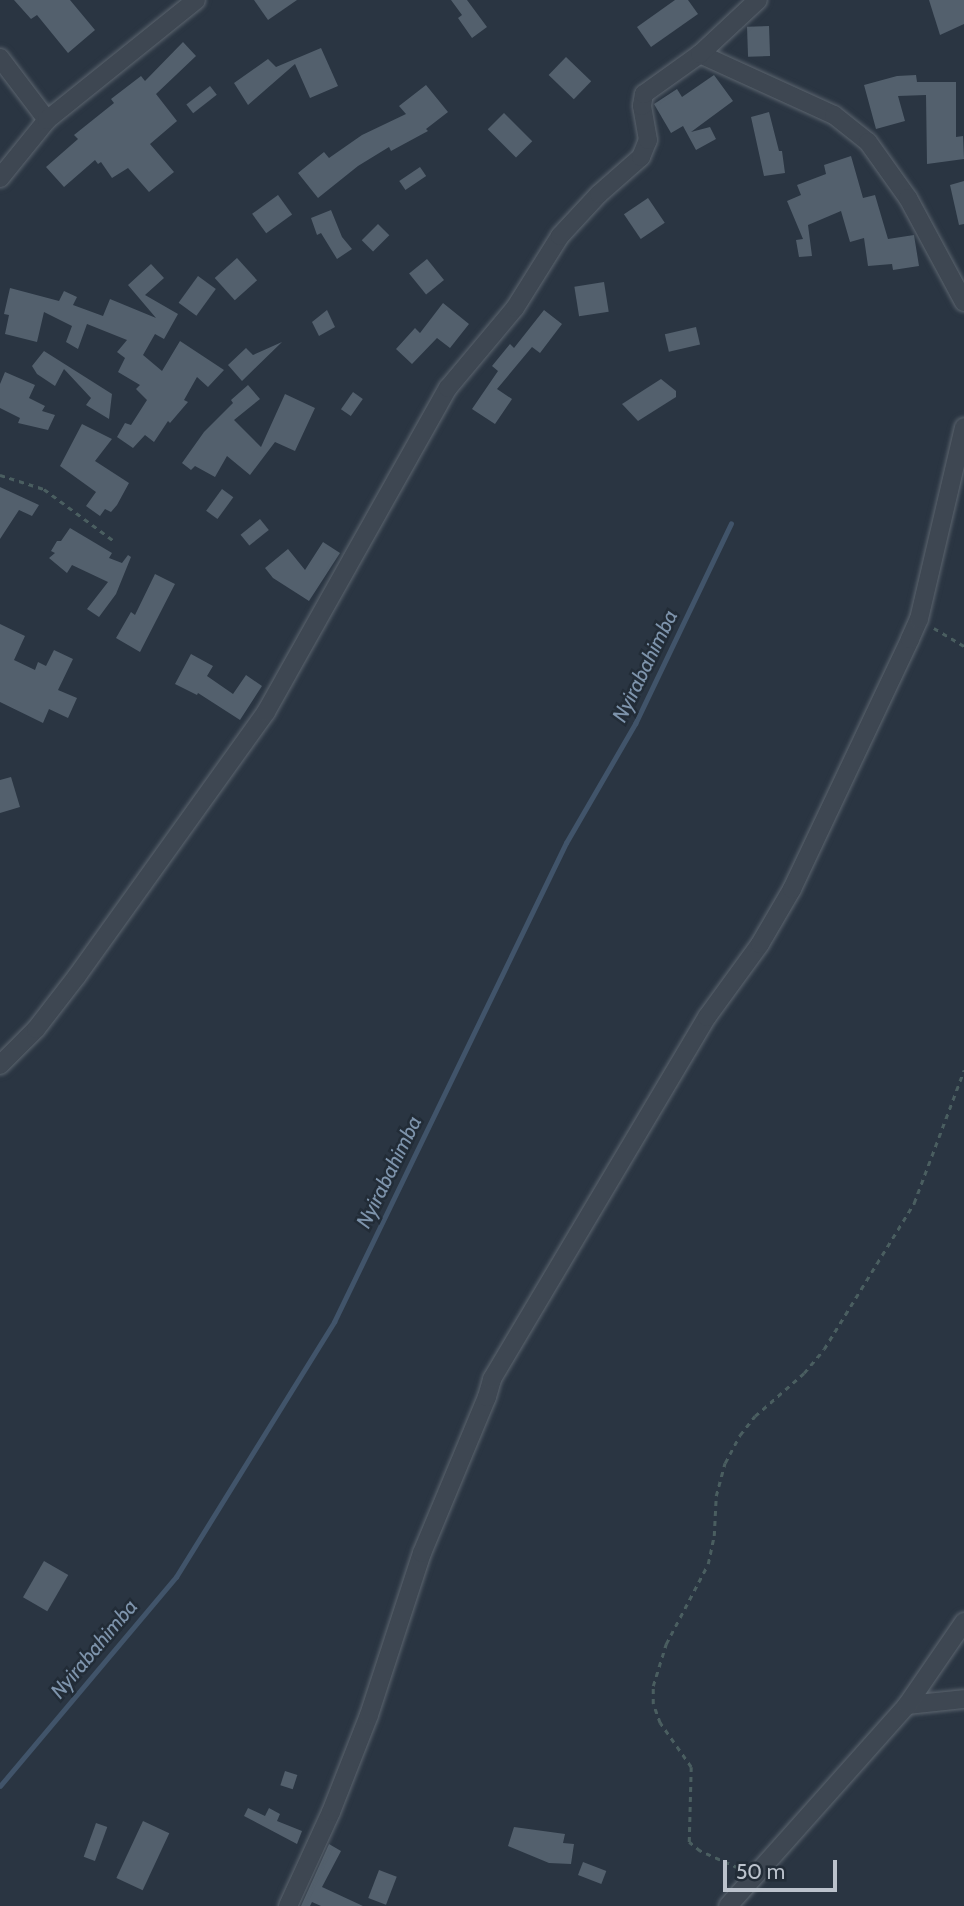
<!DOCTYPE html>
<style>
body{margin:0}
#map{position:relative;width:964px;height:1906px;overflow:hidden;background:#2a3542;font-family:Cabin,sans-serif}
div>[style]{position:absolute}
.stream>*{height:4.5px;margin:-2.25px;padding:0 2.25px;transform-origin:2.25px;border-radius:2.25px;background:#41546a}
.building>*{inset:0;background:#53606d;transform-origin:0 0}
.path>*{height:2.5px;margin-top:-1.25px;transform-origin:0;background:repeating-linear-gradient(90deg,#4a5e60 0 5px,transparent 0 10px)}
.roads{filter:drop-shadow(0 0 2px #5c656f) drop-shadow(0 0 2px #5c656f)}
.minor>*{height:18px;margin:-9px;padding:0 9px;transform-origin:9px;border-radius:9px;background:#3e4752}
span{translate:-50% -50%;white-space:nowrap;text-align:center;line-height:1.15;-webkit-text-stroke:5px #222c37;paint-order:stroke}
.water-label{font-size:21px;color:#7e94ac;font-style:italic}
.scale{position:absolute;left:723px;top:1860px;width:114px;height:32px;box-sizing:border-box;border:4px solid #bbc2cc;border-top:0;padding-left:9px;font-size:21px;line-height:24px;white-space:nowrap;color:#bbc2cc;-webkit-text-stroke:5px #222c37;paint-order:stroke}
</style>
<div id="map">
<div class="stream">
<div style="left:0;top:1786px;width:273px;rotate:-49.9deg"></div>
<div style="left:176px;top:1577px;width:300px;rotate:-58.2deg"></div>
<div style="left:334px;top:1322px;width:532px;rotate:-64.16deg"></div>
<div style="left:566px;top:843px;width:138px;rotate:-59.9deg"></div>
<div style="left:635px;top:724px;width:222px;rotate:-64.4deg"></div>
</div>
<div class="building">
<div style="clip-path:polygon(14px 0,70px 0,95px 30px,68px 53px,37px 15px,31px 19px)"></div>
<div style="clip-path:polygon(254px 0,297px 0,268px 20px)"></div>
<div style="clip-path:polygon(451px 0,467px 0,487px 27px,472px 38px,458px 18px,462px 15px)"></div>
<div style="clip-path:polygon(675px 0,688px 0,698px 14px,651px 47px,637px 27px)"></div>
<div style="clip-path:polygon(929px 0,964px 0,964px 24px,940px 35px)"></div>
<div style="left:769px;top:26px;width:30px;height:22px;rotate:88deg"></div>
<div style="clip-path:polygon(183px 42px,196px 56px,156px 94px,177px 121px,150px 144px,174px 172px,149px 192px,128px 168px,112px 178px,101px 162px,98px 164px,95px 160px,64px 187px,46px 167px,78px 139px,74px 135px,114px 103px,111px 99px,141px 76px,145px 81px)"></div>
<div style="clip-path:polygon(321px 48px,338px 86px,310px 98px,295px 64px,248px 105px,234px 83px,268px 59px,276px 67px)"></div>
<div style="left:566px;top:57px;width:35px;height:25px;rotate:44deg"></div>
<div style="clip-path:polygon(714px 75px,733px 101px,691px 132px,710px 127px,716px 139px,696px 150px,683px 126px,671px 133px,654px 104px,677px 89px,682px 97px)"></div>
<div style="clip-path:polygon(916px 75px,917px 82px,956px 82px,956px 137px,963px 136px,964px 159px,927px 164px,926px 95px,898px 96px,905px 121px,876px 129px,864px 85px,897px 76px)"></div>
<div style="clip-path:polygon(426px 85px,448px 112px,426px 129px,428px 131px,391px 151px,389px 147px,358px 166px,318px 198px,298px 173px,324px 152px,329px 158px,362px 135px,406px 114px,399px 106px)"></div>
<div style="left:210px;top:86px;width:11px;height:30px;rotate:52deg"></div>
<div style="clip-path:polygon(769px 112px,779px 151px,782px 151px,785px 173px,764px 176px,751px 117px)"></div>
<div style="left:504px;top:113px;width:40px;height:23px;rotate:45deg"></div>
<div style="clip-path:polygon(851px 156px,863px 198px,875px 195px,888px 239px,914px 235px,919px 266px,893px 270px,892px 264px,868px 266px,864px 238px,850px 242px,841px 211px,808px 225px,812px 256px,799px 257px,796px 240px,803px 239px,787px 201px,801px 195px,797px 185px,826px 174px,824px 165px)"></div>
<div style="left:420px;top:167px;width:11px;height:25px;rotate:56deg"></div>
<div style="clip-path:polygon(964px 181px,964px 224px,959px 225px,950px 185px)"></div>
<div style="left:278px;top:195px;width:24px;height:32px;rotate:54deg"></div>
<div style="left:648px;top:198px;width:30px;height:29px;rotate:56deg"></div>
<div style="clip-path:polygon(331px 210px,342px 237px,352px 249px,337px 259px,321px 233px,317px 235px,311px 218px)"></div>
<div style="left:378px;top:224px;width:16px;height:23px;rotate:45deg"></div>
<div style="left:237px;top:258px;width:30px;height:30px;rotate:48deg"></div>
<div style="left:427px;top:259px;width:27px;height:23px;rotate:51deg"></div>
<div style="clip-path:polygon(151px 264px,164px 278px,145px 295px,178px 314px,164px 339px,155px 334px,143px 355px,162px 371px,180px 341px,224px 370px,208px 387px,197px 377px,184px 400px,188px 402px,170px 423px,168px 421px,154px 442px,145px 435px,133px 448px,117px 437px,125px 423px,131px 425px,147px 400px,136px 389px,140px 385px,118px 372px,125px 358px,117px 352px,127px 340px,87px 324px,78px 349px,66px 342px,72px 326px,44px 312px,37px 342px,5px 334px,9px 315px,4px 314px,10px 288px,59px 301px,64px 291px,77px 297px,73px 305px,103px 316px,110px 299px,156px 318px,128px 285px)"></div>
<div style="left:198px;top:276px;width:22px;height:33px;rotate:36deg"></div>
<div style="left:604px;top:282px;width:30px;height:30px;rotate:81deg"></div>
<div style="clip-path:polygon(443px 303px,469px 324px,450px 348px,437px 338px,412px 364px,396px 349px,415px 328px,420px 333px)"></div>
<div style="clip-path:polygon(327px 310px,335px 327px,319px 336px,312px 322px)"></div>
<div style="clip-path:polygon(544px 310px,562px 324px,540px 353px,532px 347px,497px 389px,512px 399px,495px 424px,472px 409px,498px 371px,492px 366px,510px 344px,514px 348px)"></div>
<div style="left:696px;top:327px;width:18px;height:32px;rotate:77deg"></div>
<div style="clip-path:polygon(282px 342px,242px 381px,228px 365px,246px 348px,253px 355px)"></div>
<div style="clip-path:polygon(44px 351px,112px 394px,109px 419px,86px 405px,91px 398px,64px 369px,55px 386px,37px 374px,32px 366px)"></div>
<div style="clip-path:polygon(5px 372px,35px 385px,29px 398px,45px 406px,42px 411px,55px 415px,48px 430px,18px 423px,20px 418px,0 408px,0 384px)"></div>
<div style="clip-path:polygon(661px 379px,676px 391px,676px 397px,638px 421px,622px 404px)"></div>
<div style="clip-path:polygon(248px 385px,260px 399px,234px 420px,261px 447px,285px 394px,315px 408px,295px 451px,275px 442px,250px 475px,227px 456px,215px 477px,195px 466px,191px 470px,182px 463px,204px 432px,233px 403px,231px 400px)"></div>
<div style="left:353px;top:392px;width:12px;height:21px;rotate:35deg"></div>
<div style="clip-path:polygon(82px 424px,112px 439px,95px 461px,129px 483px,117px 505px,111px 512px,105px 509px,100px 516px,86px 506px,96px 492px,60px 466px)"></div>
<div style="clip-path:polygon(0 487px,39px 505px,32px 516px,19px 510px,0 539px)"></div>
<div style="left:222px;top:489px;width:14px;height:27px;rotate:36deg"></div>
<div style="left:260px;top:519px;width:14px;height:25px;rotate:51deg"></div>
<div style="clip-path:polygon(70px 528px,112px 553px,109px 558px,122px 563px,128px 555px,131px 557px,116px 594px,99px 617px,87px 609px,108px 582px,72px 565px,67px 573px,49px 558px,55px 553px,51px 551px,57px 541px,61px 541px)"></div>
<div style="clip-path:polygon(323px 542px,340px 553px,309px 601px,273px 578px,265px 568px,288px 549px,305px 570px)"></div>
<div style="clip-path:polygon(155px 574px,175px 584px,140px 652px,116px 638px,131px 612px,135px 615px)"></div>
<div style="clip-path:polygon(0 624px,25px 636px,14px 660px,35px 670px,38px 662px,46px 666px,54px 650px,73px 659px,58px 690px,77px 698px,68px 718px,49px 709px,43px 723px,0 702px)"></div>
<div style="clip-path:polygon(191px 654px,213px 666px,207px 676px,233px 694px,246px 675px,262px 686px,240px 720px,198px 693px,197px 695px,175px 684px)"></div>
<div style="clip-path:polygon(11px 777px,20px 807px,0 813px,0 780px)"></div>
<div style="left:44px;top:1561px;width:28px;height:42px;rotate:30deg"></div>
<div style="left:285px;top:1771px;width:13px;height:15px;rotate:18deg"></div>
<div style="clip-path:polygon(248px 1808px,265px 1816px,269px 1808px,280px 1814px,277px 1821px,302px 1831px,297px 1844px,244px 1816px)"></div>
<div style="left:143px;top:1821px;width:29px;height:63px;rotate:25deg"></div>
<div style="left:96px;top:1823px;width:12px;height:36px;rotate:20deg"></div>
<div style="clip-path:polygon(514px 1827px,565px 1834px,563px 1843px,574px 1844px,571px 1864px,549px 1863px,508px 1846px)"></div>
<div style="clip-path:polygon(329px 1844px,341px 1851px,322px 1887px,363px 1906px,321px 1906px,312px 1902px,310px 1906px,301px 1906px)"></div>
<div style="left:583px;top:1862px;width:25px;height:14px;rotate:21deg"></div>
<div style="left:379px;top:1870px;width:19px;height:30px;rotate:21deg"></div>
</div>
<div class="path">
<div style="left:0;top:475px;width:46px;rotate:17.7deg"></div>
<div style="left:44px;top:489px;width:87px;rotate:36.6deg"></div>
<div style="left:934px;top:628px;width:35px;rotate:31deg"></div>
<div style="left:738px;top:1868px;width:42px;rotate:-155.9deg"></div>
<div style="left:700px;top:1851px;width:14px;rotate:-141deg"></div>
<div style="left:689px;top:1842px;width:75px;rotate:-88.5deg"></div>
<div style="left:691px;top:1767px;width:54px;rotate:-125.2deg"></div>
<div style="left:660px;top:1723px;width:20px;rotate:-110deg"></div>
<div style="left:653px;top:1704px;width:18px;rotate:-90deg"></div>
<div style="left:653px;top:1686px;width:44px;rotate:-72.8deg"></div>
<div style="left:666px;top:1644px;width:90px;rotate:-62.3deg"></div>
<div style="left:708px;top:1564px;width:29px;rotate:-78deg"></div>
<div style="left:714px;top:1536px;width:40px;rotate:-87.1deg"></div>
<div style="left:716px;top:1496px;width:34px;rotate:-75deg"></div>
<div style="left:725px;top:1463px;width:32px;rotate:-62deg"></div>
<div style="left:740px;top:1435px;width:24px;rotate:-52deg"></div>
<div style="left:755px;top:1416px;width:65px;rotate:-41.3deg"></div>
<div style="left:804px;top:1373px;width:31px;rotate:-50deg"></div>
<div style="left:824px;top:1349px;width:172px;rotate:-58.3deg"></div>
<div style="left:914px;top:1203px;width:142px;rotate:-69.4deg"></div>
</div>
<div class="roads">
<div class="minor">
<div style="left:700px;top:54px;width:147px;rotate:24.5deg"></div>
<div style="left:834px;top:115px;width:43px;rotate:38.5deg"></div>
<div style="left:868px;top:142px;width:69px;rotate:54.5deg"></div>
<div style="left:908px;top:198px;width:118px;rotate:61.7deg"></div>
<div style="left:0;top:58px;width:78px;rotate:52.8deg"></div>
<div style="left:0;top:178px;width:75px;rotate:-51deg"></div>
<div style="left:47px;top:120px;width:191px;rotate:-38.8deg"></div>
<div style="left:0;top:1065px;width:51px;rotate:-45deg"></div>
<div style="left:36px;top:1029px;width:67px;rotate:-52.3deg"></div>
<div style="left:77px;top:976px;width:325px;rotate:-54.4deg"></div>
<div style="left:266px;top:712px;width:372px;rotate:-60.7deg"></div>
<div style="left:448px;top:388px;width:104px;rotate:-50.1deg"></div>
<div style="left:515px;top:308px;width:85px;rotate:-58deg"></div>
<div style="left:560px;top:236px;width:57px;rotate:-47.1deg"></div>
<div style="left:599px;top:194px;width:56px;rotate:-41.4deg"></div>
<div style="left:641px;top:157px;width:18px;rotate:-68deg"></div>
<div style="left:648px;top:140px;width:35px;rotate:-100deg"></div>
<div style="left:642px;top:106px;width:12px;rotate:-81deg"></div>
<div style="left:644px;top:94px;width:69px;rotate:-35.5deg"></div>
<div style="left:700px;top:54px;width:79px;rotate:-43deg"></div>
<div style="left:907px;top:1705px;width:57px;rotate:-6deg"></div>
<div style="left:288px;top:1906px;width:103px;rotate:-65.4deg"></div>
<div style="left:331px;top:1812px;width:104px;rotate:-68.6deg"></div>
<div style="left:369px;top:1715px;width:170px;rotate:-71.9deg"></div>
<div style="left:422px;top:1553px;width:169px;rotate:-67.4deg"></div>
<div style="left:487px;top:1397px;width:19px;rotate:-74deg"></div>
<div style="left:492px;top:1379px;width:421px;rotate:-59.3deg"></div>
<div style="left:707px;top:1017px;width:90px;rotate:-54deg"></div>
<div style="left:760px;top:944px;width:64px;rotate:-59.8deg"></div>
<div style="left:792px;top:889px;width:276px;rotate:-64.7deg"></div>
<div style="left:910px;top:639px;width:22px;rotate:-66deg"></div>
<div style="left:919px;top:619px;width:197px;rotate:-76.8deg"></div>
<div style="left:728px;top:1906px;width:269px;rotate:-48.3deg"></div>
<div style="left:907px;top:1705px;width:101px;rotate:-55.5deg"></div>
</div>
</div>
<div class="water-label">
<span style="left:645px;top:666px;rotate:-64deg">Nyirabahimba</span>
<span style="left:389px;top:1172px;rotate:-64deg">Nyirabahimba</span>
<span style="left:94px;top:1649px;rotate:-50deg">Nyirabahimba</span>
</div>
<div class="scale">50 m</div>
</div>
